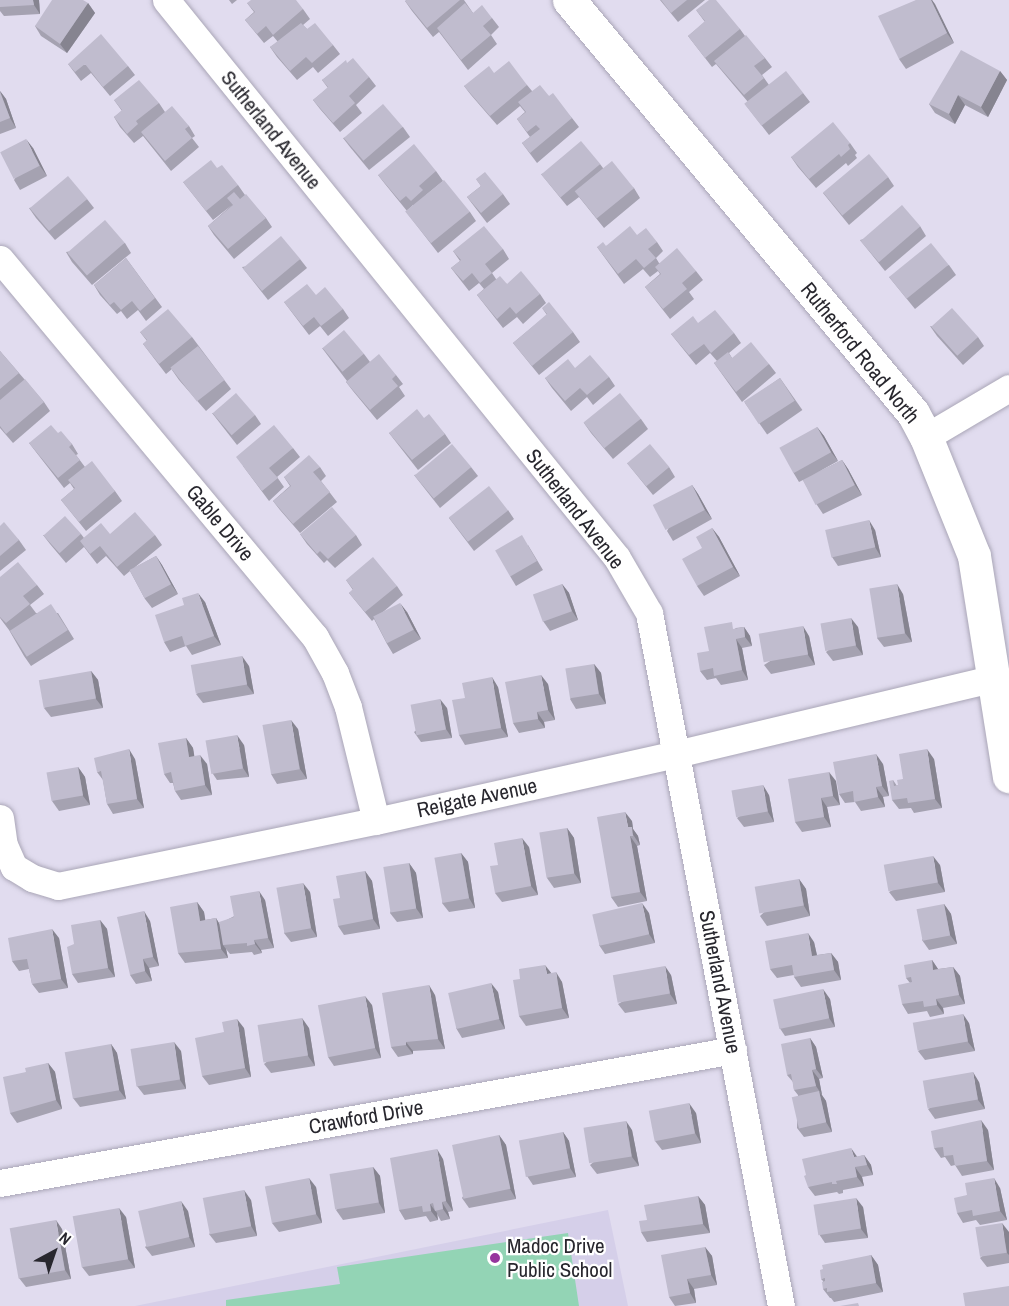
<!DOCTYPE html>
<style>
body{margin:0}
#map{position:relative;width:1009px;height:1306px;overflow:hidden;background:#e1dcef;font-family:"Archivo Narrow",sans-serif}
div>[style]{position:absolute}
.built>*{inset:0;background:#d5cfe9}
.green>*{inset:0;background:#93d4b5}
.roads{filter:drop-shadow(0 0 2px #aaa6b7) drop-shadow(0 0 2px #aaa6b7)}
.minor>*{height:27px;margin:-13.5px;padding:0 13.5px;transform-origin:13.5px;border-radius:13.5px;background:#fff}
.tertiary>*{height:33px;margin:-16.5px;padding:0 16.5px;transform-origin:16.5px;border-radius:16.5px;background:#fff}
.wall>*{inset:0;background:#a5a2b1;transform-origin:0 0}
.shaded-wall>*{inset:0;background:#868490}
.building>*{inset:0;background:#c0bcce;transform-origin:0 0}
.dots>*{width:16px;height:16px;translate:-50% -50%;box-sizing:border-box;border:3px solid #fff;border-radius:50%}
span{translate:-50% -50%;white-space:nowrap;text-align:center;line-height:1.15;-webkit-text-stroke:4.5px #fff;paint-order:stroke}
.street-label{font-size:21px;color:#28272e}
.poi-label{font-size:21px;color:#28272e}
.left{translate:0 -50%;text-align:left}
.north{position:absolute;left:24px;top:1222px;width:60px;height:60px;-webkit-text-stroke:4px #fff;paint-order:stroke;rotate:40deg;font-size:16px;font-weight:700;line-height:24px;text-align:center;color:#28272e}
.north::after{content:'';display:block;margin:auto;width:21px;height:27px;background:#28272e;clip-path:polygon(50% 0,100% 100%,50% 72%,0 100%)}
</style>
<div id="map">
<div class="built">
<div style="clip-path:polygon(608px 1210px,628px 1306px,135px 1306px)"></div>
</div>
<div class="green">
<div style="clip-path:polygon(568px 1233px,579px 1306px,226px 1306px,226px 1300px,340px 1284px,337px 1267px)"></div>
</div>
<div class="roads">
<div class="minor">
<div style="left:166px;top:0;width:717px;rotate:51.05deg"></div>
<div style="left:617px;top:558px;width:64px;rotate:59.8deg"></div>
<div style="left:649px;top:613px;width:705px;rotate:79.22deg"></div>
<div style="left:0;top:259px;width:492px;rotate:50.2deg"></div>
<div style="left:315px;top:637px;width:41px;rotate:60.9deg"></div>
<div style="left:335px;top:673px;width:36px;rotate:69deg"></div>
<div style="left:348px;top:707px;width:117px;rotate:76.2deg"></div>
<div style="left:926px;top:437px;width:96px;rotate:-30.6deg"></div>
<div style="left:0;top:818px;width:27px;rotate:82deg"></div>
<div style="left:4px;top:845px;width:24px;rotate:66deg"></div>
<div style="left:14px;top:867px;width:21px;rotate:31deg"></div>
<div style="left:32px;top:878px;width:27px;rotate:17deg"></div>
<div style="left:58px;top:886px;width:325px;rotate:-11.6deg"></div>
<div style="left:376px;top:821px;width:307px;rotate:-12.6deg"></div>
<div style="left:676px;top:754px;width:325px;rotate:-13.4deg"></div>
<div style="left:0;top:1183px;width:745px;rotate:-10.28deg"></div>
</div>
<div class="tertiary">
<div style="left:569px;top:0;width:537px;rotate:50.21deg"></div>
<div style="left:913px;top:413px;width:27px;rotate:62deg"></div>
<div style="left:926px;top:437px;width:128px;rotate:68deg"></div>
<div style="left:974px;top:556px;width:223px;rotate:81deg"></div>
</div>
</div>
<div class="wall">
<div style="clip-path:polygon(0 0,39px 0,40px 14px,4px 16px,0 11px)"></div>
<div style="clip-path:polygon(229px 0,237px 0,232px 4px)"></div>
<div style="clip-path:polygon(407px 0,464px 0,473px 13px,492px 18px,499px 27px,491px 35px,497px 44px,468px 70px,439px 32px,433px 37px,412px 11px,405px 1px)"></div>
<div style="clip-path:polygon(660px 0,705px 0,678px 22px)"></div>
<div style="clip-path:polygon(916px 0,932px 0,954px 43px,906px 69px,899px 59px)"></div>
<div style="clip-path:polygon(88px 3px,95px 13px,67px 53px,41px 36px,35px 26px)"></div>
<div style="clip-path:polygon(247px 3px,303px 9px,310px 19px,303px 25px,307px 29px,333px 45px,340px 54px,318px 73px,313px 67px,297px 80px,277px 57px,270px 47px,278px 42px,273px 36px,264px 43px,245px 20px,254px 12px)"></div>
<div style="clip-path:polygon(696px 10px,740px 29px,745px 36px,765px 58px,772px 67px,762px 75px,769px 85px,803px 93px,810px 102px,769px 135px,745px 104px,748px 102px,716px 64px,712px 67px,688px 36px,705px 22px)"></div>
<div style="clip-path:polygon(347px 63px,369px 77px,376px 86px,356px 105px,362px 113px,340px 132px,320px 109px,313px 100px,328px 88px,322px 80px)"></div>
<div style="clip-path:polygon(68px 64px,128px 66px,135px 75px,110px 96px,91px 73px,81px 81px)"></div>
<div style="clip-path:polygon(1000px 71px,1007px 80px,988px 117px,965px 105px,955px 124px,935px 113px,929px 104px)"></div>
<div style="clip-path:polygon(494px 73px,527px 85px,532px 91px,549px 96px,572px 118px,579px 127px,537px 163px,522px 143px,530px 137px,517px 119px,525px 112px,520px 106px,497px 125px,471px 95px,464px 86px)"></div>
<div style="clip-path:polygon(0 91px,6px 99px,16px 128px,0 134px)"></div>
<div style="clip-path:polygon(114px 100px,159px 103px,165px 112px,189px 126px,195px 136px,192px 138px,199px 147px,171px 171px,143px 136px,134px 143px,120px 127px,114px 117px,122px 111px)"></div>
<div style="clip-path:polygon(403px 127px,410px 137px,369px 170px,350px 147px,343px 138px)"></div>
<div style="clip-path:polygon(850px 143px,857px 153px,855px 155px,857px 158px,848px 166px,846px 163px,816px 188px,798px 167px,791px 157px)"></div>
<div style="clip-path:polygon(33px 148px,47px 176px,20px 190px,14px 180px)"></div>
<div style="clip-path:polygon(600px 164px,603px 168px,634px 188px,640px 198px,604px 228px,579px 197px,567px 206px,541px 174px)"></div>
<div style="clip-path:polygon(436px 171px,443px 181px,426px 195px,427px 195px,470px 212px,476px 221px,438px 253px,407px 213px,414px 207px,413px 205px,407px 211px,385px 184px,378px 175px)"></div>
<div style="clip-path:polygon(888px 177px,894px 186px,849px 225px,823px 193px)"></div>
<div style="clip-path:polygon(476px 179px,503px 194px,510px 204px,487px 223px,467px 197px,481px 186px)"></div>
<div style="clip-path:polygon(183px 182px,238px 185px,245px 195px,266px 218px,272px 227px,234px 259px,214px 235px,208px 226px,232px 205px,213px 220px)"></div>
<div style="clip-path:polygon(87px 199px,94px 208px,55px 240px,36px 218px,29px 208px)"></div>
<div style="clip-path:polygon(920px 226px,926px 236px,885px 271px,860px 240px)"></div>
<div style="clip-path:polygon(637px 235px,657px 242px,663px 251px,656px 258px,659px 263px,696px 271px,703px 280px,689px 292px,694px 299px,670px 319px,645px 287px,660px 274px,658px 271px,650px 277px,643px 269px,624px 284px,597px 247px,606px 246px)"></div>
<div style="clip-path:polygon(125px 243px,131px 253px,92px 285px,72px 262px,66px 252px)"></div>
<div style="clip-path:polygon(503px 249px,509px 259px,492px 273px,496px 279px,507px 284px,540px 294px,546px 303px,523px 324px,517px 317px,503px 328px,477px 295px,484px 289px,479px 283px,469px 291px,451px 268px,460px 261px,453px 251px)"></div>
<div style="clip-path:polygon(126px 258px,162px 307px,146px 321px,138px 310px,127px 319px,121px 311px,117px 314px,100px 295px,94px 285px)"></div>
<div style="clip-path:polygon(300px 259px,307px 268px,268px 300px,242px 267px)"></div>
<div style="clip-path:polygon(949px 265px,956px 275px,915px 309px,889px 277px)"></div>
<div style="clip-path:polygon(316px 295px,343px 309px,349px 318px,328px 336px,320px 326px,309px 335px,284px 302px)"></div>
<div style="clip-path:polygon(542px 308px,573px 332px,580px 342px,539px 375px,513px 343px,547px 315px)"></div>
<div style="clip-path:polygon(698px 323px,734px 333px,741px 343px,729px 353px,732px 358px,769px 364px,776px 373px,742px 402px,714px 363px,717px 361px,710px 353px,696px 365px,671px 334px)"></div>
<div style="clip-path:polygon(930px 326px,978px 337px,984px 346px,963px 365px,937px 336px)"></div>
<div style="clip-path:polygon(140px 332px,192px 337px,231px 389px,206px 411px,179px 380px,172px 370px,184px 359px,166px 374px,143px 344px,147px 341px)"></div>
<div style="clip-path:polygon(322px 348px,364px 354px,370px 362px,396px 375px,403px 384px,399px 387px,405px 396px,377px 420px,353px 391px,346px 382px,347px 381px)"></div>
<div style="clip-path:polygon(0 351px,44px 402px,50px 411px,13px 443px,0 428px)"></div>
<div style="clip-path:polygon(575px 368px,609px 377px,615px 386px,593px 405px,587px 397px,571px 411px,552px 388px,545px 378px)"></div>
<div style="left:780px;top:378px;width:39px;height:43px;rotate:55deg"></div>
<div style="clip-path:polygon(212px 413px,255px 415px,261px 424px,237px 445px)"></div>
<div style="clip-path:polygon(424px 418px,445px 434px,451px 443px,418px 470px,389px 433px)"></div>
<div style="clip-path:polygon(641px 419px,648px 429px,613px 459px,591px 433px,584px 423px)"></div>
<div style="clip-path:polygon(817px 427px,824px 436px,838px 461px,811px 476px,842px 460px,848px 469px,862px 495px,823px 514px,817px 505px,803px 480px,799px 482px,793px 472px)"></div>
<div style="clip-path:polygon(58px 433px,72px 444px,78px 454px,76px 455px,85px 467px,115px 491px,122px 501px,86px 531px,61px 500px,74px 489px,70px 483px,64px 488px,29px 443px)"></div>
<div style="clip-path:polygon(293px 448px,300px 457px,277px 477px,284px 487px,269px 501px,243px 466px)"></div>
<div style="clip-path:polygon(627px 463px,669px 467px,675px 477px,653px 495px)"></div>
<div style="clip-path:polygon(320px 467px,326px 476px,321px 481px,337px 502px,300px 533px,280px 510px,273px 501px,290px 486px,284px 477px)"></div>
<div style="clip-path:polygon(471px 467px,478px 476px,440px 508px,414px 475px)"></div>
<div style="clip-path:polygon(692px 485px,698px 494px,712px 519px,673px 541px,667px 531px)"></div>
<div style="clip-path:polygon(508px 510px,514px 519px,474px 551px,449px 518px)"></div>
<div style="clip-path:polygon(0 526px,19px 540px,26px 550px,0 571px)"></div>
<div style="clip-path:polygon(712px 528px,719px 537px,740px 576px,704px 596px,697px 586px,702px 548px)"></div>
<div style="clip-path:polygon(875px 530px,881px 557px,838px 566px,832px 557px)"></div>
<div style="clip-path:polygon(81px 534px,84px 538px,110px 534px,155px 535px,162px 545px,134px 568px,156px 556px,162px 565px,178px 594px,152px 608px,145px 599px,130px 571px,124px 576px,106px 556px,97px 564px,84px 547px,66px 563px,50px 544px,43px 535px)"></div>
<div style="clip-path:polygon(300px 534px,356px 535px,362px 545px,335px 568px,327px 560px,324px 563px,307px 544px)"></div>
<div style="clip-path:polygon(528px 545px,543px 570px,516px 586px,510px 576px)"></div>
<div style="clip-path:polygon(0 577px,37px 585px,44px 594px,30px 605px,36px 613px,58px 613px,74px 639px,31px 666px,24px 656px,9px 630px,0 618px)"></div>
<div style="clip-path:polygon(346px 580px,397px 586px,403px 595px,383px 612px,407px 612px,421px 639px,393px 654px,387px 644px,374px 619px,372px 621px,349px 593px,353px 590px)"></div>
<div style="clip-path:polygon(562px 584px,569px 593px,578px 620px,550px 631px,543px 621px)"></div>
<div style="clip-path:polygon(903px 594px,912px 642px,884px 647px,877px 638px)"></div>
<div style="clip-path:polygon(205px 602px,221px 645px,192px 655px,186px 646px,170px 652px,164px 642px)"></div>
<div style="clip-path:polygon(744px 627px,750px 636px,752px 646px,742px 648px,748px 680px,721px 685px,716px 678px,707px 680px,700px 671px,709px 651px,736px 628px)"></div>
<div style="clip-path:polygon(858px 627px,863px 655px,833px 661px,826px 652px)"></div>
<div style="clip-path:polygon(809px 636px,815px 665px,771px 674px,764px 665px)"></div>
<div style="clip-path:polygon(594px 664px,601px 673px,606px 704px,576px 709px,570px 699px)"></div>
<div style="clip-path:polygon(249px 666px,254px 694px,203px 703px,196px 694px)"></div>
<div style="clip-path:polygon(91px 671px,98px 680px,103px 708px,51px 717px,44px 708px)"></div>
<div style="clip-path:polygon(548px 684px,555px 720px,544px 722px,545px 728px,519px 733px,513px 723px)"></div>
<div style="clip-path:polygon(498px 687px,508px 737px,465px 745px,459px 735px,465px 698px)"></div>
<div style="clip-path:polygon(447px 708px,452px 738px,421px 742px,414px 732px)"></div>
<div style="clip-path:polygon(298px 729px,307px 779px,277px 784px,271px 774px)"></div>
<div style="clip-path:polygon(186px 738px,193px 748px,194px 756px,207px 764px,212px 795px,181px 800px,175px 791px,173px 783px,170px 783px,164px 774px)"></div>
<div style="clip-path:polygon(244px 745px,249px 777px,217px 780px,211px 771px)"></div>
<div style="clip-path:polygon(135px 759px,144px 808px,113px 814px,107px 804px,103px 780px,97px 772px)"></div>
<div style="clip-path:polygon(934px 759px,942px 808px,914px 813px,911px 808px,899px 809px,892px 800px,893px 780px,897px 786px,903px 779px)"></div>
<div style="clip-path:polygon(883px 764px,889px 796px,883px 797px,885px 807px,861px 811px,855px 802px,845px 803px,839px 794px)"></div>
<div style="clip-path:polygon(78px 767px,85px 777px,90px 805px,59px 811px,52px 801px)"></div>
<div style="clip-path:polygon(829px 772px,840px 805px,827px 807px,831px 827px,802px 832px,795px 822px)"></div>
<div style="clip-path:polygon(769px 795px,774px 822px,744px 827px,737px 818px)"></div>
<div style="clip-path:polygon(632px 821px,633px 829px,638px 836px,640px 845px,637px 846px,647px 901px,618px 907px,611px 897px)"></div>
<div style="clip-path:polygon(567px 828px,574px 838px,581px 883px,554px 888px,547px 878px)"></div>
<div style="clip-path:polygon(529px 847px,538px 895px,502px 902px,495px 893px)"></div>
<div style="clip-path:polygon(461px 853px,468px 862px,475px 908px,449px 912px,442px 903px)"></div>
<div style="clip-path:polygon(409px 863px,416px 873px,423px 918px,397px 922px,390px 913px)"></div>
<div style="clip-path:polygon(940px 865px,945px 892px,896px 901px,889px 892px)"></div>
<div style="clip-path:polygon(365px 871px,372px 881px,380px 929px,344px 935px,338px 926px,340px 898px)"></div>
<div style="clip-path:polygon(799px 879px,806px 889px,810px 916px,767px 926px,760px 916px)"></div>
<div style="clip-path:polygon(310px 892px,317px 937px,291px 942px,284px 933px)"></div>
<div style="clip-path:polygon(265px 900px,274px 948px,261px 950px,262px 953px,254px 955px,252px 952px,230px 954px,226px 949px,228px 958px,185px 963px,178px 953px,197px 902px,204px 912px,205px 920px,216px 918px,219px 924px)"></div>
<div style="clip-path:polygon(944px 904px,951px 914px,957px 944px,929px 950px,922px 940px)"></div>
<div style="clip-path:polygon(649px 913px,655px 943px,605px 954px,599px 945px)"></div>
<div style="clip-path:polygon(100px 920px,107px 929px,115px 977px,78px 983px,72px 974px)"></div>
<div style="clip-path:polygon(150px 921px,159px 966px,149px 968px,152px 981px,136px 984px,130px 975px)"></div>
<div style="clip-path:polygon(59px 938px,68px 988px,39px 993px,32px 984px,29px 969px,19px 971px,12px 961px)"></div>
<div style="clip-path:polygon(814px 942px,817px 955px,831px 953px,838px 962px,841px 980px,801px 987px,794px 977px,794px 975px,777px 978px,770px 969px)"></div>
<div style="clip-path:polygon(932px 960px,938px 969px,953px 967px,960px 976px,965px 1004px,943px 1008px,944px 1014px,930px 1017px,927px 1011px,908px 1014px,902px 1004px,910px 983px,906px 978px)"></div>
<div style="clip-path:polygon(551px 973px,562px 982px,569px 1018px,526px 1026px,519px 1016px)"></div>
<div style="clip-path:polygon(671px 975px,677px 1004px,625px 1013px,618px 1004px)"></div>
<div style="clip-path:polygon(498px 992px,505px 1029px,462px 1038px,456px 1028px)"></div>
<div style="clip-path:polygon(435px 995px,445px 1049px,413px 1051px,413px 1054px,398px 1057px,391px 1047px)"></div>
<div style="clip-path:polygon(830px 999px,835px 1027px,785px 1036px,779px 1027px)"></div>
<div style="clip-path:polygon(372px 1005px,381px 1058px,334px 1066px,328px 1057px)"></div>
<div style="clip-path:polygon(969px 1023px,975px 1051px,925px 1060px,918px 1051px)"></div>
<div style="clip-path:polygon(244px 1028px,251px 1077px,209px 1085px,202px 1076px)"></div>
<div style="clip-path:polygon(309px 1028px,315px 1066px,271px 1073px,264px 1064px)"></div>
<div style="clip-path:polygon(810px 1038px,816px 1047px,823px 1078px,819px 1079px,822px 1095px,826px 1101px,832px 1132px,804px 1137px,797px 1128px,798px 1095px,794px 1090px,793px 1082px,787px 1075px)"></div>
<div style="clip-path:polygon(111px 1044px,117px 1053px,126px 1099px,80px 1107px,73px 1098px)"></div>
<div style="clip-path:polygon(181px 1051px,186px 1089px,144px 1095px,137px 1086px)"></div>
<div style="clip-path:polygon(48px 1063px,55px 1072px,62px 1109px,17px 1123px,10px 1113px,26px 1072px)"></div>
<div style="clip-path:polygon(979px 1082px,985px 1109px,935px 1119px,928px 1109px)"></div>
<div style="clip-path:polygon(696px 1113px,701px 1143px,662px 1150px,655px 1141px)"></div>
<div style="clip-path:polygon(632px 1130px,639px 1166px,597px 1174px,590px 1165px)"></div>
<div style="clip-path:polygon(988px 1130px,994px 1170px,962px 1176px,955px 1165px,951px 1166px,945px 1157px,941px 1158px,934px 1148px)"></div>
<div style="clip-path:polygon(563px 1132px,569px 1141px,576px 1177px,533px 1185px,527px 1176px)"></div>
<div style="clip-path:polygon(499px 1135px,506px 1145px,516px 1199px,469px 1208px,462px 1198px)"></div>
<div style="clip-path:polygon(864px 1155px,871px 1165px,873px 1175px,862px 1177px,864px 1186px,843px 1190px,843px 1193px,839px 1194px,837px 1192px,815px 1196px,808px 1187px,857px 1157px)"></div>
<div style="clip-path:polygon(443px 1159px,453px 1211px,448px 1212px,450px 1219px,441px 1221px,437px 1214px,438px 1220px,430px 1222px,426px 1216px,405px 1220px,399px 1210px)"></div>
<div style="clip-path:polygon(373px 1167px,380px 1176px,385px 1213px,343px 1220px,336px 1210px)"></div>
<div style="clip-path:polygon(316px 1187px,322px 1223px,279px 1232px,272px 1223px)"></div>
<div style="clip-path:polygon(1000px 1188px,1007px 1220px,980px 1225px,976px 1220px,963px 1223px,957px 1213px,967px 1195px)"></div>
<div style="clip-path:polygon(698px 1196px,705px 1205px,710px 1233px,647px 1242px,641px 1232px,647px 1220px)"></div>
<div style="clip-path:polygon(251px 1200px,257px 1236px,216px 1243px,209px 1234px)"></div>
<div style="clip-path:polygon(863px 1207px,868px 1238px,825px 1243px,819px 1234px)"></div>
<div style="clip-path:polygon(188px 1211px,195px 1247px,152px 1256px,145px 1247px)"></div>
<div style="clip-path:polygon(126px 1217px,135px 1268px,89px 1276px,82px 1267px)"></div>
<div style="clip-path:polygon(62px 1229px,71px 1279px,26px 1287px,19px 1278px)"></div>
<div style="clip-path:polygon(1009px 1232px,1009px 1263px,987px 1267px,980px 1258px)"></div>
<div style="clip-path:polygon(705px 1247px,712px 1256px,717px 1285px,694px 1289px,696px 1303px,675px 1306px,669px 1297px)"></div>
<div style="clip-path:polygon(871px 1255px,878px 1265px,883px 1292px,834px 1302px,831px 1298px,830px 1298px,823px 1289px,823px 1281px,821px 1279px)"></div>
</div>
<div class="shaded-wall">
<div style="clip-path:polygon(33px 0,39px 0,40px 14px,34px 5px)"></div>
<div style="clip-path:polygon(931px 0,932px 0,935px 4px,954px 43px,947px 33px)"></div>
<div style="clip-path:polygon(88px 3px,95px 13px,67px 53px,60px 44px)"></div>
<div style="clip-path:polygon(1000px 71px,1007px 80px,988px 117px,981px 107px)"></div>
<div style="clip-path:polygon(0 91px,6px 99px,16px 128px,10px 118px)"></div>
<div style="clip-path:polygon(958px 95px,965px 105px,955px 124px,949px 114px)"></div>
<div style="clip-path:polygon(26px 139px,33px 148px,47px 176px,40px 166px)"></div>
<div style="clip-path:polygon(817px 427px,824px 436px,838px 461px,831px 452px)"></div>
<div style="clip-path:polygon(842px 460px,848px 469px,862px 495px,855px 485px)"></div>
<div style="clip-path:polygon(692px 485px,698px 494px,712px 519px,705px 510px)"></div>
<div style="clip-path:polygon(869px 520px,875px 530px,881px 557px,875px 547px)"></div>
<div style="clip-path:polygon(712px 528px,719px 537px,740px 576px,733px 567px)"></div>
<div style="clip-path:polygon(156px 556px,162px 565px,178px 594px,171px 584px)"></div>
<div style="clip-path:polygon(562px 584px,569px 593px,578px 620px,572px 611px)"></div>
<div style="clip-path:polygon(897px 584px,903px 594px,912px 642px,905px 633px)"></div>
<div style="clip-path:polygon(198px 593px,205px 602px,221px 645px,214px 636px)"></div>
<div style="clip-path:polygon(400px 603px,407px 612px,421px 639px,414px 630px)"></div>
<div style="clip-path:polygon(851px 618px,858px 627px,863px 655px,856px 646px)"></div>
<div style="clip-path:polygon(803px 626px,809px 636px,815px 665px,808px 655px)"></div>
<div style="clip-path:polygon(744px 627px,750px 636px,752px 646px,745px 637px)"></div>
<div style="clip-path:polygon(736px 639px,742px 648px,748px 680px,742px 670px)"></div>
<div style="clip-path:polygon(242px 656px,249px 666px,254px 694px,247px 685px)"></div>
<div style="clip-path:polygon(594px 664px,601px 673px,606px 704px,599px 694px)"></div>
<div style="clip-path:polygon(91px 671px,98px 680px,103px 708px,96px 699px)"></div>
<div style="clip-path:polygon(541px 675px,548px 684px,555px 720px,548px 710px)"></div>
<div style="clip-path:polygon(492px 677px,498px 687px,508px 737px,501px 728px)"></div>
<div style="clip-path:polygon(440px 699px,447px 708px,452px 738px,446px 729px)"></div>
<div style="clip-path:polygon(537px 712px,544px 722px,545px 728px,538px 719px)"></div>
<div style="clip-path:polygon(291px 720px,298px 729px,307px 779px,300px 769px)"></div>
<div style="clip-path:polygon(237px 735px,244px 745px,249px 777px,243px 768px)"></div>
<div style="clip-path:polygon(186px 738px,193px 748px,196px 766px,189px 757px)"></div>
<div style="clip-path:polygon(129px 749px,135px 759px,144px 808px,137px 799px)"></div>
<div style="clip-path:polygon(927px 749px,934px 759px,942px 808px,935px 799px)"></div>
<div style="clip-path:polygon(876px 754px,883px 764px,889px 796px,882px 786px)"></div>
<div style="clip-path:polygon(200px 755px,207px 764px,212px 795px,205px 785px)"></div>
<div style="clip-path:polygon(78px 767px,85px 777px,90px 805px,83px 796px)"></div>
<div style="clip-path:polygon(829px 772px,836px 781px,840px 805px,833px 796px)"></div>
<div style="clip-path:polygon(763px 785px,769px 795px,774px 822px,768px 812px)"></div>
<div style="clip-path:polygon(876px 787px,883px 797px,885px 807px,878px 797px)"></div>
<div style="clip-path:polygon(821px 798px,827px 807px,831px 827px,824px 817px)"></div>
<div style="clip-path:polygon(625px 812px,632px 821px,633px 829px,638px 836px,640px 845px,628px 827px)"></div>
<div style="clip-path:polygon(567px 828px,574px 838px,581px 883px,574px 873px)"></div>
<div style="clip-path:polygon(630px 836px,637px 846px,647px 901px,640px 892px)"></div>
<div style="clip-path:polygon(522px 838px,529px 847px,538px 895px,531px 886px)"></div>
<div style="clip-path:polygon(461px 853px,468px 862px,475px 908px,469px 898px)"></div>
<div style="clip-path:polygon(933px 856px,940px 865px,945px 892px,938px 883px)"></div>
<div style="clip-path:polygon(409px 863px,416px 873px,423px 918px,416px 908px)"></div>
<div style="clip-path:polygon(365px 871px,372px 881px,380px 929px,373px 919px)"></div>
<div style="clip-path:polygon(799px 879px,806px 889px,810px 916px,804px 906px)"></div>
<div style="clip-path:polygon(303px 883px,310px 892px,317px 937px,311px 928px)"></div>
<div style="clip-path:polygon(259px 891px,265px 900px,274px 948px,268px 938px)"></div>
<div style="clip-path:polygon(197px 902px,204px 912px,207px 930px,200px 921px)"></div>
<div style="clip-path:polygon(642px 903px,649px 913px,655px 943px,649px 934px)"></div>
<div style="clip-path:polygon(944px 904px,951px 914px,957px 944px,950px 935px)"></div>
<div style="clip-path:polygon(144px 911px,150px 921px,159px 966px,153px 957px)"></div>
<div style="clip-path:polygon(216px 918px,222px 928px,223px 945px,226px 949px,228px 958px,221px 949px)"></div>
<div style="clip-path:polygon(100px 920px,107px 929px,115px 977px,108px 968px)"></div>
<div style="clip-path:polygon(52px 929px,59px 938px,68px 988px,61px 979px)"></div>
<div style="clip-path:polygon(808px 933px,814px 942px,819px 965px,812px 956px)"></div>
<div style="clip-path:polygon(254px 940px,261px 950px,262px 953px,255px 944px)"></div>
<div style="clip-path:polygon(831px 953px,838px 962px,841px 980px,834px 970px)"></div>
<div style="clip-path:polygon(143px 959px,149px 968px,152px 981px,145px 971px)"></div>
<div style="clip-path:polygon(932px 960px,938px 969px,933px 970px)"></div>
<div style="clip-path:polygon(545px 965px,552px 974px,547px 974px)"></div>
<div style="clip-path:polygon(665px 966px,671px 975px,677px 1004px,670px 994px)"></div>
<div style="clip-path:polygon(953px 967px,960px 976px,965px 1004px,959px 995px)"></div>
<div style="clip-path:polygon(556px 972px,562px 982px,569px 1018px,562px 1008px)"></div>
<div style="clip-path:polygon(491px 983px,498px 992px,505px 1029px,499px 1019px)"></div>
<div style="clip-path:polygon(429px 985px,435px 995px,445px 1049px,438px 1039px)"></div>
<div style="clip-path:polygon(823px 989px,830px 999px,835px 1027px,829px 1018px)"></div>
<div style="clip-path:polygon(365px 996px,372px 1005px,381px 1058px,375px 1048px)"></div>
<div style="clip-path:polygon(936px 999px,943px 1008px,944px 1014px,937px 1005px)"></div>
<div style="clip-path:polygon(963px 1014px,969px 1023px,975px 1051px,968px 1042px)"></div>
<div style="clip-path:polygon(302px 1018px,309px 1028px,315px 1066px,308px 1056px)"></div>
<div style="clip-path:polygon(237px 1019px,244px 1028px,251px 1077px,245px 1068px)"></div>
<div style="clip-path:polygon(810px 1038px,816px 1047px,823px 1078px,816px 1069px)"></div>
<div style="clip-path:polygon(174px 1042px,181px 1051px,186px 1089px,180px 1080px)"></div>
<div style="clip-path:polygon(406px 1042px,413px 1051px,413px 1054px,406px 1045px)"></div>
<div style="clip-path:polygon(111px 1044px,117px 1053px,126px 1099px,119px 1090px)"></div>
<div style="clip-path:polygon(48px 1063px,55px 1072px,62px 1109px,56px 1100px)"></div>
<div style="clip-path:polygon(812px 1070px,819px 1079px,822px 1095px,816px 1086px)"></div>
<div style="clip-path:polygon(973px 1072px,979px 1082px,985px 1109px,978px 1100px)"></div>
<div style="clip-path:polygon(819px 1091px,826px 1101px,832px 1132px,826px 1122px)"></div>
<div style="clip-path:polygon(689px 1103px,696px 1113px,701px 1143px,695px 1133px)"></div>
<div style="clip-path:polygon(981px 1120px,988px 1130px,994px 1170px,987px 1161px)"></div>
<div style="clip-path:polygon(626px 1121px,632px 1130px,639px 1166px,632px 1157px)"></div>
<div style="clip-path:polygon(563px 1132px,569px 1141px,576px 1177px,570px 1168px)"></div>
<div style="clip-path:polygon(499px 1135px,506px 1145px,516px 1199px,510px 1189px)"></div>
<div style="clip-path:polygon(851px 1148px,858px 1158px,854px 1157px)"></div>
<div style="clip-path:polygon(437px 1149px,443px 1159px,453px 1211px,446px 1201px)"></div>
<div style="clip-path:polygon(864px 1155px,871px 1165px,873px 1175px,867px 1165px)"></div>
<div style="clip-path:polygon(373px 1167px,380px 1176px,385px 1213px,379px 1203px)"></div>
<div style="clip-path:polygon(855px 1167px,862px 1177px,864px 1186px,857px 1177px)"></div>
<div style="clip-path:polygon(309px 1178px,316px 1187px,322px 1223px,316px 1214px)"></div>
<div style="clip-path:polygon(994px 1178px,1000px 1188px,1007px 1220px,1000px 1211px)"></div>
<div style="clip-path:polygon(244px 1190px,251px 1200px,257px 1236px,251px 1226px)"></div>
<div style="clip-path:polygon(698px 1196px,705px 1205px,710px 1233px,703px 1224px)"></div>
<div style="clip-path:polygon(856px 1198px,863px 1207px,868px 1238px,861px 1229px)"></div>
<div style="clip-path:polygon(181px 1201px,188px 1211px,195px 1247px,189px 1237px)"></div>
<div style="clip-path:polygon(442px 1202px,448px 1212px,450px 1219px,443px 1209px)"></div>
<div style="clip-path:polygon(430px 1204px,437px 1213px,438px 1220px,431px 1211px)"></div>
<div style="clip-path:polygon(119px 1208px,126px 1217px,135px 1268px,128px 1259px)"></div>
<div style="clip-path:polygon(56px 1220px,62px 1229px,71px 1279px,65px 1270px)"></div>
<div style="clip-path:polygon(1002px 1223px,1009px 1232px,1009px 1255px,1007px 1253px)"></div>
<div style="clip-path:polygon(705px 1247px,712px 1256px,717px 1285px,711px 1275px)"></div>
<div style="clip-path:polygon(871px 1255px,878px 1265px,883px 1292px,876px 1283px)"></div>
<div style="clip-path:polygon(687px 1279px,694px 1289px,696px 1303px,690px 1293px)"></div>
</div>
<div class="building">
<div style="clip-path:polygon(0 0,33px 0,34px 5px,0 7px)"></div>
<div style="clip-path:polygon(52px 0,83px 0,88px 3px,60px 44px,35px 26px)"></div>
<div style="clip-path:polygon(251px 0,296px 0,303px 9px,273px 35px,266px 26px,257px 34px,245px 20px,255px 12px,247px 3px)"></div>
<div style="clip-path:polygon(407px 0,460px 0,427px 28px,405px 1px)"></div>
<div style="clip-path:polygon(661px 0,687px 0,671px 13px)"></div>
<div style="clip-path:polygon(709px 0,716px 0,740px 29px,705px 58px,688px 36px,705px 21px,696px 10px)"></div>
<div style="clip-path:polygon(916px 0,931px 0,947px 33px,899px 59px,878px 16px)"></div>
<div style="clip-path:polygon(465px 3px,473px 13px,482px 5px,492px 18px,483px 26px,491px 35px,461px 60px,437px 28px)"></div>
<div style="clip-path:polygon(301px 23px,307px 29px,315px 23px,333px 45px,312px 63px,306px 57px,290px 71px,270px 47px)"></div>
<div style="clip-path:polygon(101px 34px,128px 66px,103px 87px,85px 64px,75px 72px,68px 64px)"></div>
<div style="clip-path:polygon(746px 35px,765px 58px,754px 66px,764px 78px,744px 95px,714px 61px)"></div>
<div style="clip-path:polygon(961px 50px,1000px 71px,981px 107px,958px 95px,949px 114px,929px 104px)"></div>
<div style="clip-path:polygon(353px 58px,369px 77px,349px 96px,355px 103px,333px 123px,313px 100px,328px 87px,322px 80px,346px 60px,347px 63px)"></div>
<div style="clip-path:polygon(509px 61px,527px 85px,490px 116px,464px 86px,489px 66px,494px 73px)"></div>
<div style="left:786px;top:71px;width:28px;height:53px;rotate:52deg"></div>
<div style="clip-path:polygon(139px 80px,159px 103px,136px 121px,138px 124px,127px 134px,114px 117px,122px 110px,114px 100px)"></div>
<div style="clip-path:polygon(540px 85px,549px 96px,553px 93px,572px 118px,530px 153px,522px 143px,540px 129px,536px 125px,527px 132px,517px 119px,526px 112px,518px 102px)"></div>
<div style="clip-path:polygon(0 92px,10px 118px,0 122px)"></div>
<div style="left:383px;top:104px;width:30px;height:52px;rotate:49deg"></div>
<div style="clip-path:polygon(172px 106px,189px 126px,185px 129px,192px 138px,165px 161px,141px 132px)"></div>
<div style="clip-path:polygon(833px 122px,850px 143px,848px 145px,850px 149px,841px 157px,839px 154px,809px 179px,791px 157px)"></div>
<div style="left:26px;top:139px;width:30px;height:29px;rotate:63deg"></div>
<div style="left:581px;top:141px;width:30px;height:52px;rotate:50deg"></div>
<div style="clip-path:polygon(414px 144px,436px 171px,419px 186px,423px 190px,411px 201px,406px 196px,400px 201px,378px 175px)"></div>
<div style="left:869px;top:154px;width:30px;height:60px;rotate:50deg"></div>
<div style="clip-path:polygon(211px 160px,217px 168px,222px 165px,238px 185px,206px 211px,183px 182px)"></div>
<div style="left:612px;top:161px;width:35px;height:48px;rotate:51deg"></div>
<div style="clip-path:polygon(485px 172px,503px 194px,481px 213px,467px 197px,481px 186px,476px 179px)"></div>
<div style="left:68px;top:176px;width:30px;height:50px;rotate:50deg"></div>
<div style="left:444px;top:180px;width:41px;height:50px;rotate:51deg"></div>
<div style="clip-path:polygon(234px 192px,240px 199px,246px 194px,266px 218px,228px 249px,208px 226px,233px 205px,227px 198px)"></div>
<div style="left:902px;top:205px;width:28px;height:55px;rotate:49deg"></div>
<div style="left:105px;top:220px;width:30px;height:50px;rotate:49deg"></div>
<div style="clip-path:polygon(484px 226px,503px 249px,485px 264px,492px 273px,480px 283px,472px 273px,463px 281px,451px 268px,461px 260px,453px 251px)"></div>
<div style="clip-path:polygon(630px 226px,637px 235px,646px 228px,657px 242px,648px 249px,656px 258px,644px 268px,636px 259px,618px 274px,597px 247px,603px 242px,606px 246px)"></div>
<div style="left:281px;top:236px;width:30px;height:50px;rotate:50deg"></div>
<div style="left:931px;top:243px;width:28px;height:54px;rotate:51deg"></div>
<div style="clip-path:polygon(677px 248px,696px 271px,682px 283px,687px 289px,663px 309px,645px 287px,661px 274px,655px 267px)"></div>
<div style="clip-path:polygon(126px 258px,155px 298px,140px 311px,132px 301px,121px 310px,114px 302px,110px 305px,94px 285px)"></div>
<div style="clip-path:polygon(521px 271px,540px 294px,516px 314px,510px 307px,497px 319px,477px 295px,500px 276px,507px 284px)"></div>
<div style="clip-path:polygon(307px 284px,316px 295px,325px 287px,343px 309px,321px 326px,314px 317px,303px 326px,284px 302px)"></div>
<div style="clip-path:polygon(549px 302px,573px 332px,532px 366px,513px 343px,547px 314px,542px 308px)"></div>
<div style="left:952px;top:308px;width:39px;height:28px;rotate:48deg"></div>
<div style="clip-path:polygon(168px 309px,192px 337px,159px 364px,143px 344px,147px 340px,140px 332px)"></div>
<div style="clip-path:polygon(715px 310px,734px 333px,711px 353px,704px 344px,689px 355px,671px 334px,693px 316px,698px 323px)"></div>
<div style="left:344px;top:330px;width:31px;height:28px;rotate:50deg"></div>
<div style="clip-path:polygon(751px 342px,769px 364px,736px 392px,714px 363px,728px 352px,732px 358px)"></div>
<div style="left:198px;top:346px;width:43px;height:35px;rotate:52deg"></div>
<div style="clip-path:polygon(0 351px,19px 373px,0 389px)"></div>
<div style="clip-path:polygon(379px 354px,396px 375px,392px 379px,398px 386px,370px 410px,346px 382px)"></div>
<div style="clip-path:polygon(590px 355px,609px 377px,587px 395px,580px 388px,565px 401px,545px 378px,568px 359px,575px 368px)"></div>
<div style="left:780px;top:378px;width:27px;height:43px;rotate:57deg"></div>
<div style="clip-path:polygon(25px 379px,44px 402px,6px 434px,0 426px,0 400px)"></div>
<div style="left:236px;top:393px;width:29px;height:31px;rotate:49deg"></div>
<div style="left:620px;top:393px;width:33px;height:47px;rotate:51deg"></div>
<div style="clip-path:polygon(417px 409px,424px 418px,429px 414px,445px 434px,412px 460px,389px 433px)"></div>
<div style="clip-path:polygon(51px 425px,58px 433px,61px 431px,72px 444px,69px 447px,80px 460px,58px 478px,29px 443px)"></div>
<div style="clip-path:polygon(274px 425px,293px 448px,269px 468px,278px 478px,262px 491px,236px 457px)"></div>
<div style="left:817px;top:427px;width:29px;height:43px;rotate:61deg"></div>
<div style="left:452px;top:444px;width:30px;height:49px;rotate:50deg"></div>
<div style="left:650px;top:444px;width:30px;height:30px;rotate:50deg"></div>
<div style="clip-path:polygon(309px 455px,320px 467px,313px 472px,330px 492px,293px 524px,273px 501px,291px 486px,284px 477px)"></div>
<div style="left:842px;top:460px;width:28px;height:44px;rotate:63deg"></div>
<div style="clip-path:polygon(92px 461px,115px 491px,79px 522px,61px 500px,75px 488px,68px 480px)"></div>
<div style="left:692px;top:485px;width:28px;height:44px;rotate:63deg"></div>
<div style="left:489px;top:486px;width:31px;height:51px;rotate:52deg"></div>
<div style="clip-path:polygon(332px 507px,356px 535px,328px 559px,320px 551px,317px 554px,300px 534px)"></div>
<div style="clip-path:polygon(135px 512px,155px 535px,117px 567px,100px 546px,90px 554px,80px 541px,101px 523px,110px 534px)"></div>
<div style="left:65px;top:516px;width:24px;height:29px;rotate:48deg"></div>
<div style="left:869px;top:520px;width:28px;height:45px;rotate:77deg"></div>
<div style="clip-path:polygon(4px 522px,19px 540px,0 556px,0 526px)"></div>
<div style="clip-path:polygon(712px 528px,733px 567px,697px 586px,682px 559px,702px 548px,696px 537px)"></div>
<div style="left:522px;top:535px;width:30px;height:31px;rotate:60deg"></div>
<div style="left:156px;top:556px;width:32px;height:30px;rotate:62deg"></div>
<div style="clip-path:polygon(373px 557px,397px 586px,365px 612px,349px 593px,353px 589px,346px 580px)"></div>
<div style="clip-path:polygon(18px 562px,37px 585px,23px 596px,30px 604px,6px 623px,0 617px,0 577px)"></div>
<div style="left:562px;top:584px;width:29px;height:31px;rotate:70deg"></div>
<div style="left:897px;top:584px;width:50px;height:28px;rotate:81deg"></div>
<div style="clip-path:polygon(198px 593px,214px 636px,185px 646px,182px 636px,164px 642px,155px 615px,184px 605px,182px 598px)"></div>
<div style="left:400px;top:603px;width:30px;height:30px;rotate:63deg"></div>
<div style="left:51px;top:604px;width:31px;height:49px;rotate:57deg"></div>
<div style="left:851px;top:618px;width:28px;height:31px;rotate:80deg"></div>
<div style="clip-path:polygon(732px 622px,733px 629px,744px 627px,745px 637px,736px 639px,742px 670px,714px 676px,713px 668px,700px 671px,697px 653px,709px 651px,704px 627px)"></div>
<div style="left:803px;top:626px;width:29px;height:45px;rotate:80deg"></div>
<div style="left:242px;top:656px;width:29px;height:52px;rotate:80deg"></div>
<div style="left:594px;top:664px;width:30px;height:29px;rotate:81deg"></div>
<div style="left:91px;top:671px;width:28px;height:53px;rotate:80deg"></div>
<div style="clip-path:polygon(541px 675px,548px 710px,537px 712px,538px 719px,513px 723px,505px 682px)"></div>
<div style="clip-path:polygon(492px 677px,501px 728px,459px 735px,452px 700px,465px 698px,462px 683px)"></div>
<div style="left:440px;top:699px;width:31px;height:30px;rotate:79deg"></div>
<div style="left:291px;top:720px;width:50px;height:29px;rotate:80deg"></div>
<div style="left:237px;top:735px;width:34px;height:32px;rotate:80deg"></div>
<div style="clip-path:polygon(186px 738px,189px 757px,200px 755px,205px 785px,175px 791px,171px 772px,164px 774px,158px 743px)"></div>
<div style="clip-path:polygon(129px 749px,137px 799px,107px 804px,101px 771px,97px 772px,94px 758px)"></div>
<div style="clip-path:polygon(927px 749px,935px 799px,908px 803px,907px 798px,892px 800px,889px 781px,893px 780px,894px 786px,898px 785px,897px 780px,903px 779px,899px 754px)"></div>
<div style="clip-path:polygon(876px 754px,882px 786px,876px 787px,878px 797px,854px 802px,853px 791px,839px 794px,833px 762px)"></div>
<div style="left:78px;top:767px;width:29px;height:32px;rotate:80deg"></div>
<div style="clip-path:polygon(829px 772px,833px 796px,821px 798px,824px 817px,795px 822px,788px 779px)"></div>
<div style="left:763px;top:785px;width:27px;height:32px;rotate:80deg"></div>
<div style="clip-path:polygon(625px 812px,628px 827px,632px 827px,633px 836px,630px 836px,640px 892px,611px 897px,597px 817px)"></div>
<div style="left:567px;top:828px;width:46px;height:28px;rotate:81deg"></div>
<div style="clip-path:polygon(522px 838px,531px 886px,495px 893px,490px 866px,498px 865px,494px 843px)"></div>
<div style="left:461px;top:853px;width:46px;height:27px;rotate:80deg"></div>
<div style="left:933px;top:856px;width:27px;height:50px;rotate:80deg"></div>
<div style="left:409px;top:863px;width:46px;height:26px;rotate:81deg"></div>
<div style="clip-path:polygon(365px 871px,373px 919px,338px 926px,333px 899px,340px 898px,336px 876px)"></div>
<div style="left:799px;top:879px;width:27px;height:45px;rotate:80deg"></div>
<div style="left:303px;top:883px;width:46px;height:27px;rotate:80deg"></div>
<div style="clip-path:polygon(259px 891px,268px 938px,254px 940px,255px 944px,247px 946px,247px 943px,223px 945px,219px 922px,234px 917px,230px 896px)"></div>
<div style="clip-path:polygon(197px 902px,200px 921px,216px 918px,221px 949px,178px 953px,170px 907px)"></div>
<div style="left:642px;top:903px;width:32px;height:51px;rotate:77deg"></div>
<div style="left:944px;top:904px;width:32px;height:28px;rotate:79deg"></div>
<div style="clip-path:polygon(144px 911px,153px 957px,143px 959px,145px 971px,130px 975px,117px 917px)"></div>
<div style="clip-path:polygon(100px 920px,108px 968px,72px 974px,67px 947px,74px 944px,71px 925px)"></div>
<div style="clip-path:polygon(52px 929px,61px 979px,32px 984px,27px 959px,12px 961px,8px 938px)"></div>
<div style="clip-path:polygon(808px 933px,812px 956px,831px 953px,834px 970px,794px 977px,792px 965px,770px 969px,765px 941px)"></div>
<div style="clip-path:polygon(932px 960px,933px 970px,953px 967px,959px 995px,936px 999px,937px 1005px,924px 1007px,923px 1001px,902px 1004px,898px 985px,912px 982px,911px 977px,906px 978px,904px 965px)"></div>
<div style="clip-path:polygon(545px 965px,547px 974px,556px 972px,562px 1008px,519px 1016px,513px 980px,520px 979px,519px 969px)"></div>
<div style="left:665px;top:966px;width:28px;height:53px;rotate:80deg"></div>
<div style="left:491px;top:983px;width:37px;height:44px;rotate:77deg"></div>
<div style="clip-path:polygon(429px 985px,438px 1039px,406px 1042px,406px 1045px,391px 1047px,382px 993px)"></div>
<div style="left:823px;top:989px;width:30px;height:51px;rotate:78deg"></div>
<div style="left:365px;top:996px;width:53px;height:48px;rotate:79deg"></div>
<div style="left:963px;top:1014px;width:28px;height:51px;rotate:80deg"></div>
<div style="left:302px;top:1018px;width:38px;height:45px;rotate:81deg"></div>
<div style="clip-path:polygon(237px 1019px,245px 1068px,202px 1076px,195px 1038px,224px 1032px,222px 1022px)"></div>
<div style="clip-path:polygon(810px 1038px,816px 1069px,812px 1070px,816px 1086px,794px 1090px,791px 1074px,787px 1075px,781px 1044px)"></div>
<div style="left:174px;top:1042px;width:38px;height:44px;rotate:81deg"></div>
<div style="left:111px;top:1044px;width:47px;height:47px;rotate:80deg"></div>
<div style="clip-path:polygon(48px 1063px,56px 1100px,10px 1113px,3px 1077px,26px 1072px,25px 1068px)"></div>
<div style="left:973px;top:1072px;width:28px;height:51px;rotate:80deg"></div>
<div style="left:819px;top:1091px;width:32px;height:28px;rotate:77deg"></div>
<div style="left:689px;top:1103px;width:31px;height:41px;rotate:79deg"></div>
<div style="clip-path:polygon(981px 1120px,987px 1161px,955px 1166px,953px 1155px,944px 1156px,943px 1147px,934px 1148px,931px 1131px)"></div>
<div style="left:626px;top:1121px;width:36px;height:43px;rotate:81deg"></div>
<div style="left:563px;top:1132px;width:37px;height:45px;rotate:79deg"></div>
<div style="left:499px;top:1135px;width:55px;height:48px;rotate:78deg"></div>
<div style="clip-path:polygon(851px 1148px,854px 1157px,864px 1155px,867px 1165px,855px 1167px,857px 1177px,836px 1181px,837px 1184px,832px 1184px,832px 1182px,808px 1187px,804px 1176px,806px 1175px,802px 1159px)"></div>
<div style="clip-path:polygon(437px 1149px,446px 1201px,442px 1202px,443px 1209px,435px 1211px,433px 1203px,430px 1204px,431px 1211px,423px 1212px,422px 1206px,399px 1210px,390px 1158px)"></div>
<div style="left:373px;top:1167px;width:36px;height:44px;rotate:81deg"></div>
<div style="left:309px;top:1178px;width:37px;height:45px;rotate:79deg"></div>
<div style="clip-path:polygon(994px 1178px,1000px 1211px,973px 1216px,972px 1210px,957px 1213px,954px 1198px,967px 1195px,965px 1183px)"></div>
<div style="left:244px;top:1190px;width:37px;height:42px;rotate:79deg"></div>
<div style="clip-path:polygon(698px 1196px,703px 1224px,641px 1232px,639px 1221px,647px 1220px,644px 1205px)"></div>
<div style="left:856px;top:1198px;width:31px;height:43px;rotate:81deg"></div>
<div style="left:181px;top:1201px;width:37px;height:44px;rotate:77deg"></div>
<div style="left:119px;top:1208px;width:52px;height:47px;rotate:80deg"></div>
<div style="left:56px;top:1220px;width:51px;height:47px;rotate:80deg"></div>
<div style="left:1002px;top:1223px;width:30px;height:27px;rotate:81deg"></div>
<div style="clip-path:polygon(705px 1247px,711px 1275px,687px 1279px,690px 1293px,669px 1297px,661px 1255px)"></div>
<div style="clip-path:polygon(871px 1255px,876px 1283px,827px 1292px,827px 1288px,823px 1289px,822px 1282px,825px 1281px,825px 1278px,821px 1279px,820px 1270px,823px 1269px,822px 1265px)"></div>
<div style="clip-path:polygon(1009px 1286px,1009px 1306px,965px 1306px,963px 1293px)"></div>
<div style="clip-path:polygon(858px 1303px,859px 1306px,840px 1306px)"></div>
</div>
<div class="dots">
<div style="left:495px;top:1258px;background:#96359d"></div>
</div>
<div class="street-label">
<span style="left:271px;top:130px;rotate:51deg">Sutherland Avenue</span>
<span style="left:860px;top:353px;rotate:51deg">Rutherford Road North</span>
<span style="left:575px;top:509px;rotate:52deg">Sutherland Avenue</span>
<span style="left:220px;top:523px;rotate:50deg">Gable Drive</span>
<span style="left:477px;top:798px;rotate:-12deg">Reigate Avenue</span>
<span style="left:720px;top:982px;rotate:79deg">Sutherland Avenue</span>
<span style="left:366px;top:1117px;rotate:-10deg">Crawford Drive</span>
</div>
<div class="poi-label">
<span class="left" style="left:507px;top:1258px">Madoc Drive<br>Public School</span>
</div>
<div class="north">N</div>
</div>
